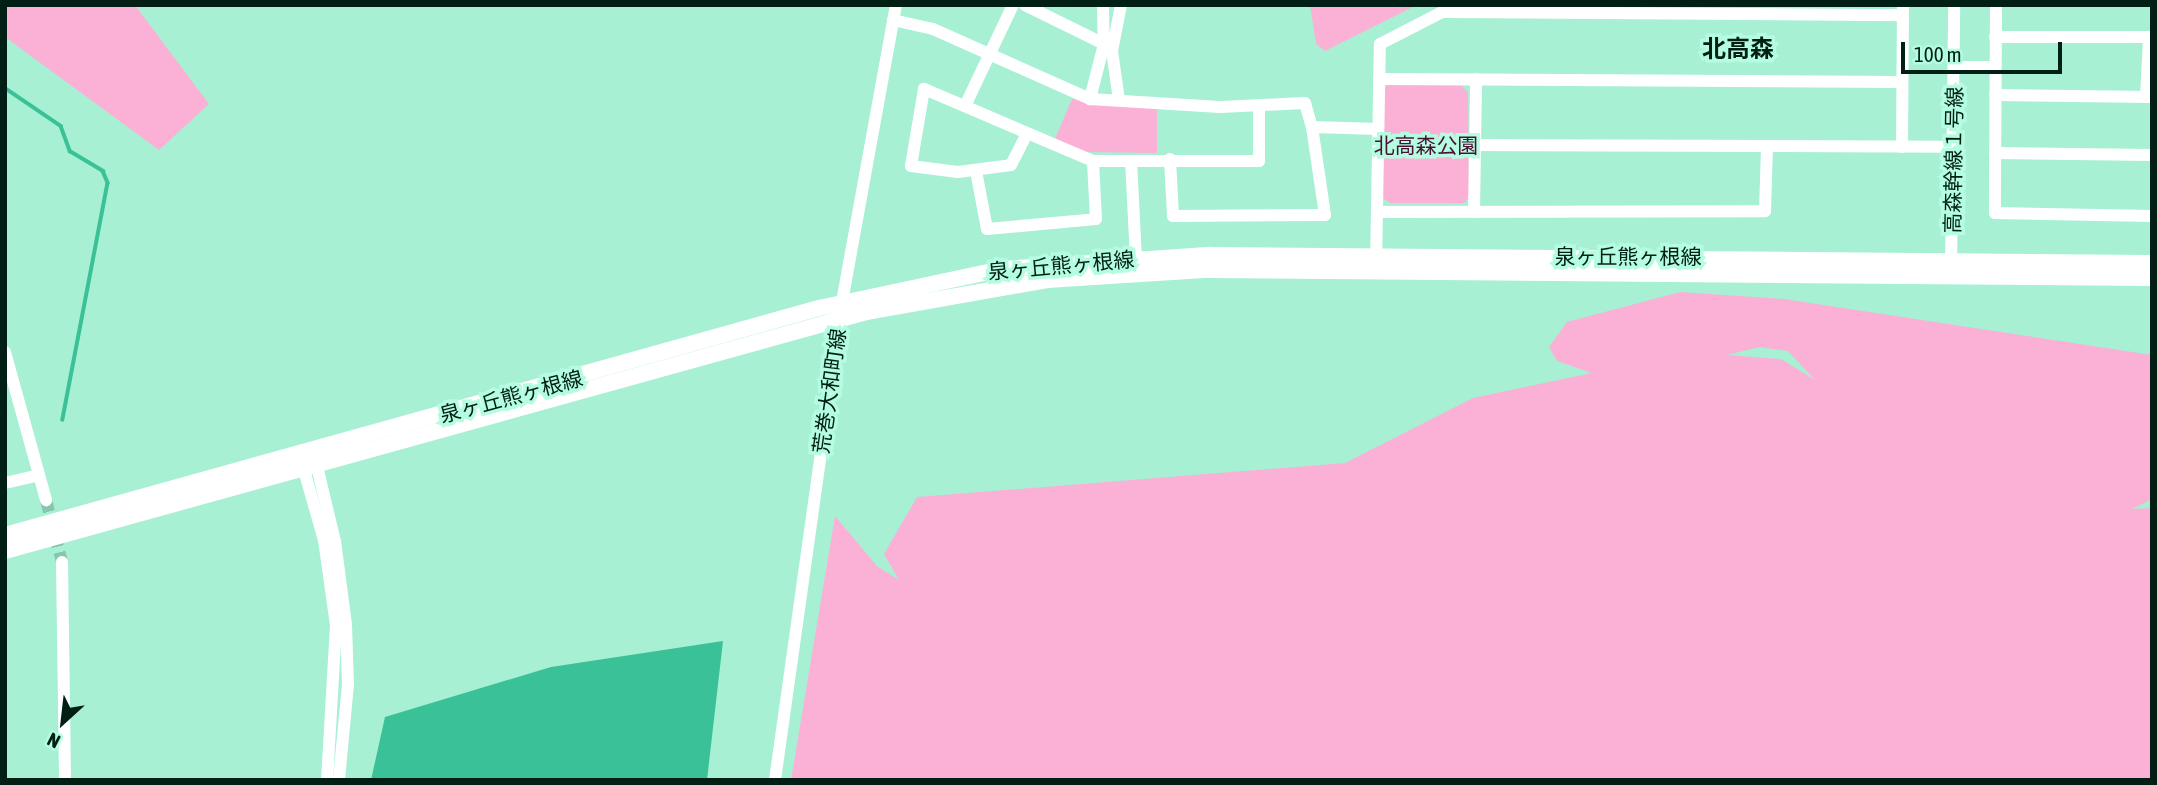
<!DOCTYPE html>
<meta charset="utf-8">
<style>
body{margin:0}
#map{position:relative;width:2157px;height:785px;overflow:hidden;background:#a7f0d3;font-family:"Asap Condensed","Noto Sans JP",sans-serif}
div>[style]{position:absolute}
.green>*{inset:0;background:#fbb1d6}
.water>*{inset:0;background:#3bc197}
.stream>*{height:3.5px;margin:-1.75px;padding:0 1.75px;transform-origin:1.75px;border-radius:1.75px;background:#3bc197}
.minor-tunnel>*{height:12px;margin-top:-6px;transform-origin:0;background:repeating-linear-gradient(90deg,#86c6ad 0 12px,transparent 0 18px)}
.minor>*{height:12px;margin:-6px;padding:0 6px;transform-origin:6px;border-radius:6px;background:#fff}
.major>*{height:16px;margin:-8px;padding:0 8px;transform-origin:8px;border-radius:8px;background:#fff}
span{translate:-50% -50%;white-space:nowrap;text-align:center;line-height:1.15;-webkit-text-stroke:7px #b4fde0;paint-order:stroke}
.park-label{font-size:21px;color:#4b1134}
.street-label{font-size:21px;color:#021f16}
.quarter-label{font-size:24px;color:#021f16;font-weight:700}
.frame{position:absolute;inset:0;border:7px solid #021f16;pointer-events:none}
.north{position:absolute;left:28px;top:687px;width:70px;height:70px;-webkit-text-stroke:5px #b4fde0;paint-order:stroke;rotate:207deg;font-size:19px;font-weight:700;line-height:28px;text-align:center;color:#021f16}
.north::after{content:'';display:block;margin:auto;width:24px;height:32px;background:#021f16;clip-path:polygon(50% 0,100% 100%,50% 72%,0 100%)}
.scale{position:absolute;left:1901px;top:42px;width:161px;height:32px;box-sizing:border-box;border:4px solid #021f16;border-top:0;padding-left:9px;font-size:21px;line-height:24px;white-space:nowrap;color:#021f16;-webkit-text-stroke:5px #b4fde0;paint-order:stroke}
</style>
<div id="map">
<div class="green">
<div style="clip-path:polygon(5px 5px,135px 5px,209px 104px,159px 150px,5px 37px)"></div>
<div style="clip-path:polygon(1310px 5px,1417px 5px,1325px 51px,1316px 44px)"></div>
<div style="clip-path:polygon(1389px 82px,1460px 83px,1468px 93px,1469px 197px,1464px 203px,1390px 203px,1383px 198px,1383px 89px)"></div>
<div style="clip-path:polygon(1072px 99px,1157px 108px,1157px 153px,1084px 152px,1054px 141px)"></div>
<div style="clip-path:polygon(evenodd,1680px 292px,1784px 299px,2152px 355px,2152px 499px,2132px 509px,2152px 508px,2152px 780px,791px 780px,835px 516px,877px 566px,899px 580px,884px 554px,917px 497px,1345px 463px,1473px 398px,1592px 373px,1557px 361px,1549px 347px,1567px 322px,1680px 292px,1759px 347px,1788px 351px,1815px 380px,1781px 359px,1727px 355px,1759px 347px)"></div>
</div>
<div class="water">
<div style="clip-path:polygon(723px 641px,707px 780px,371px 780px,385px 717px,551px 667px)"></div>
</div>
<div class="stream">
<div style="left:5px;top:88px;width:68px;rotate:34.2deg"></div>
<div style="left:61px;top:126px;width:27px;rotate:70deg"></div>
<div style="left:70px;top:151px;width:39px;rotate:31deg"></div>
<div style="left:103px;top:171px;width:13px;rotate:67deg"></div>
<div style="left:108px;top:183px;width:241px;rotate:100.8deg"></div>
</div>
<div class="minor-tunnel">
<div style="left:46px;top:500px;width:64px;rotate:75.5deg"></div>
</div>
<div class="minor">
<div style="left:1025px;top:5px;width:88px;rotate:26.3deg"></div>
<div style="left:1103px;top:5px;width:39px;rotate:89deg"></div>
<div style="left:1104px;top:44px;width:57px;rotate:104.3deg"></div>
<div style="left:1090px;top:99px;width:130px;rotate:3.5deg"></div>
<div style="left:1220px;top:107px;width:85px;rotate:-2.7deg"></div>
<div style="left:1305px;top:103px;width:25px;rotate:74deg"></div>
<div style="left:1312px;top:127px;width:66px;rotate:1.7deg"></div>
<div style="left:1996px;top:5px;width:208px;rotate:90.3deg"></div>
<div style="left:1995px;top:213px;width:157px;rotate:1.1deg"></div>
<div style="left:1445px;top:12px;width:458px;rotate:0.4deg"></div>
<div style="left:893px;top:20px;width:41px;rotate:12.7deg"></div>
<div style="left:933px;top:29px;width:172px;rotate:24deg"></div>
<div style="left:1995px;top:37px;width:157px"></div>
<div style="left:1955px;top:67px;width:40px"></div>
<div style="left:1379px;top:79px;width:522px;rotate:0.33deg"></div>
<div style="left:1995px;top:95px;width:157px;rotate:0.7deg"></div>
<div style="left:2146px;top:97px;width:60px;rotate:-87.1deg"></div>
<div style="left:1119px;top:100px;width:49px;rotate:-98.1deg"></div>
<div style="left:1112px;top:51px;width:47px;rotate:-78.9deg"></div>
<div style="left:965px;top:106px;width:112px;rotate:-64.6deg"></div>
<div style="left:1475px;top:145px;width:480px;rotate:0.2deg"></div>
<div style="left:1902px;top:147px;width:142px;rotate:-89.6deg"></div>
<div style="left:1995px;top:153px;width:157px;rotate:0.7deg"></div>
<div style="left:1170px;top:159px;width:57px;rotate:87deg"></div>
<div style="left:1173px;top:216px;width:152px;rotate:-0.4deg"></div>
<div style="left:1325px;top:215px;width:89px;rotate:-98.4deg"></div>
<div style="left:1093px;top:161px;width:38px"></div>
<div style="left:976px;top:171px;width:59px;rotate:79.3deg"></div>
<div style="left:987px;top:229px;width:109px;rotate:-5.2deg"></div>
<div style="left:1096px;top:219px;width:58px;rotate:-93deg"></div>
<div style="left:1093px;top:161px;width:184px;rotate:-156.9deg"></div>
<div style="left:924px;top:89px;width:78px;rotate:99.6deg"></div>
<div style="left:911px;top:166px;width:47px;rotate:7.3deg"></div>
<div style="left:958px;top:172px;width:53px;rotate:-7.5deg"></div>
<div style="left:1011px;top:165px;width:33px;rotate:-63deg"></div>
<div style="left:1377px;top:212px;width:388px;rotate:-0.1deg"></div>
<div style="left:1765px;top:211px;width:64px;rotate:-88.2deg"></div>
<div style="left:1474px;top:212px;width:133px;rotate:-89.1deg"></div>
<div style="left:1136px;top:259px;width:98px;rotate:-92.9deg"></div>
<div style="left:1131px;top:161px;width:128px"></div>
<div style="left:1259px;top:161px;width:54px;rotate:-90deg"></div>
<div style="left:1376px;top:265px;width:221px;rotate:-89deg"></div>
<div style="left:1380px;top:44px;width:79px;rotate:-27.2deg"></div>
<div style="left:1951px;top:269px;width:264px;rotate:-89.3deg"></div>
<div style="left:5px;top:352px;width:154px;rotate:74.5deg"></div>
<div style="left:315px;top:458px;width:85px;rotate:76.5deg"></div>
<div style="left:335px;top:541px;width:85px;rotate:82.5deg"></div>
<div style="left:346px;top:625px;width:59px;rotate:88.1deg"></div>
<div style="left:348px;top:684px;width:96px;rotate:95.4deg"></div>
<div style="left:302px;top:463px;width:80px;rotate:74.1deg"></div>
<div style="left:324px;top:540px;width:86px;rotate:82deg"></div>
<div style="left:336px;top:625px;width:155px;rotate:93.3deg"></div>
<div style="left:5px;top:483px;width:35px;rotate:-13deg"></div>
<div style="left:62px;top:562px;width:218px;rotate:89.2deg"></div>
<div style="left:775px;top:780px;width:483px;rotate:-82deg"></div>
<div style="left:842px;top:302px;width:302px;rotate:-79.7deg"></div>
</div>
<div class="major">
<div style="left:5px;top:535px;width:845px;rotate:-15.58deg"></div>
<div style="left:819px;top:308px;width:188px;rotate:-12deg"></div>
<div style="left:1003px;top:269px;width:208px;rotate:-3.9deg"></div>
<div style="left:1211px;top:255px;width:941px;rotate:0.49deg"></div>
<div style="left:5px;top:551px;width:894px;rotate:-15.51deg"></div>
<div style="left:866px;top:312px;width:184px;rotate:-10deg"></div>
<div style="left:1047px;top:280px;width:161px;rotate:-3.6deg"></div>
<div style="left:1208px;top:270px;width:944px;rotate:0.49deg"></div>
</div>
<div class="park-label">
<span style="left:1426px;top:145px">北高森公園</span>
</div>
<div class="street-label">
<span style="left:1953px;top:160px;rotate:-89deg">高森幹線１号線</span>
<span style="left:1628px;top:256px">泉ヶ丘熊ヶ根線</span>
<span style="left:1061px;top:265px;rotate:-5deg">泉ヶ丘熊ヶ根線</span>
<span style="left:829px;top:391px;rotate:-82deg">荒巻大和町線</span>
<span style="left:511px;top:396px;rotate:-15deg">泉ヶ丘熊ヶ根線</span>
</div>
<div class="quarter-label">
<span style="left:1738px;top:49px">北高森</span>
</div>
<div class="frame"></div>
<div class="north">N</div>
<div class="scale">100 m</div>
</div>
